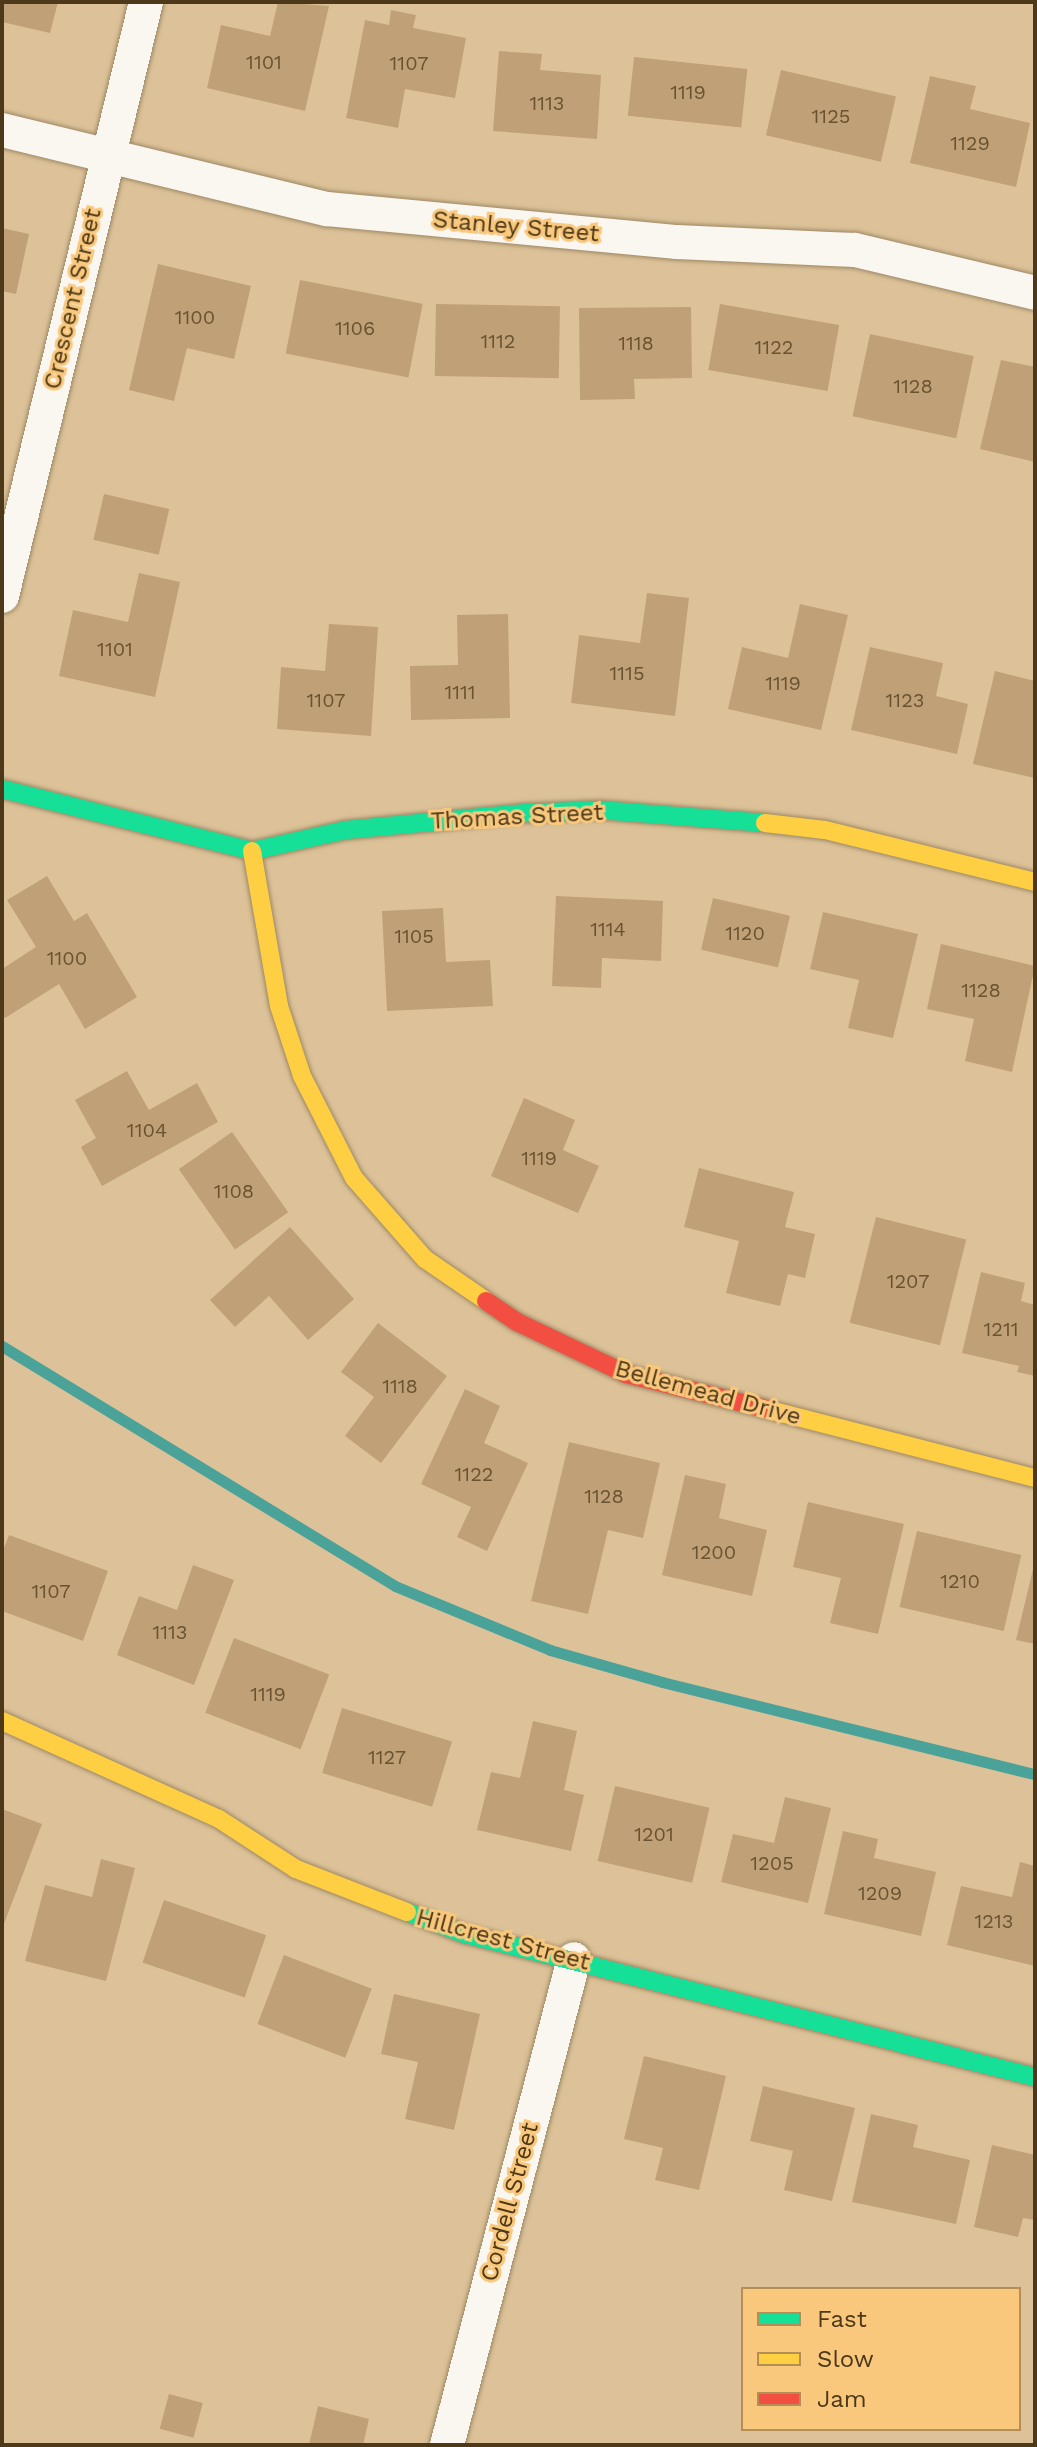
<!DOCTYPE html>
<style>
body{margin:0}
#map{position:relative;width:1037px;height:2447px;overflow:hidden;background:#ddc299;font-family:"Work Sans",sans-serif}
div>[style]{position:absolute}
.stream>*{height:11px;margin:-5.5px;padding:0 5.5px;transform-origin:5.5px;border-radius:5.5px;background:#4ba298}
.building>*{inset:0;background:#c0a077;transform-origin:0 0}
.roads{filter:drop-shadow(0 0 2px #9d8865) drop-shadow(0 0 2px #9d8865)}
.street>*{height:34px;margin:-17px;padding:0 17px;transform-origin:17px;border-radius:17px;background:#faf6f0}
.fast>*{height:18px;margin:-9px;padding:0 9px;transform-origin:9px;border-radius:9px;background:#16e098}
.slow>*{height:18px;margin:-9px;padding:0 9px;transform-origin:9px;border-radius:9px;background:#ffcf43}
.jam>*{height:18px;margin:-9px;padding:0 9px;transform-origin:9px;border-radius:9px;background:#f24e42}
span{translate:-50% -50%;white-space:nowrap;text-align:center;line-height:1.15;-webkit-text-stroke:6px #f9c87d;paint-order:stroke}
.number-label{font-size:20px;color:#6a5330}
.number-label span{-webkit-text-stroke-width:0}
.street-label{font-size:24px;color:#4d3919}
.frame{position:absolute;inset:0;border:4px solid #4d3919;pointer-events:none}
.legend{position:absolute;left:741px;top:2287px;width:280px;height:144px;box-sizing:border-box;background:#f9c87d;border:2px solid #b48f55;margin:0;padding:10px 14px;list-style:none;font-size:24px;color:#4d3919}
.legend li{display:flex;align-items:center;gap:16px;height:40px}
.legend b{width:40px;border:2px solid #b48f55}
</style>
<div id="map">
<div class="stream">
<div style="left:2px;top:1346px;width:460px;rotate:31.4deg"></div>
<div style="left:395px;top:1586px;width:168px;rotate:22.4deg"></div>
<div style="left:550px;top:1650px;width:116px;rotate:15.9deg"></div>
<div style="left:662px;top:1682px;width:384px;rotate:13.9deg"></div>
</div>
<div class="building">
<div style="clip-path:polygon(2px 2px,58px 2px,50px 33px,2px 22px)"></div>
<div style="clip-path:polygon(278px 2px,329px 6px,305px 111px,207px 88px,221px 25px,270px 36px)"></div>
<div style="clip-path:polygon(391px 10px,416px 15px,413px 28px,466px 38px,455px 98px,405px 89px,398px 128px,346px 118px,365px 20px,389px 25px)"></div>
<div style="clip-path:polygon(499px 51px,542px 54px,540px 70px,601px 75px,597px 139px,493px 131px)"></div>
<div style="left:634px;top:57px;width:114px;height:59px;rotate:6deg"></div>
<div style="left:781px;top:70px;width:118px;height:67px;rotate:13deg"></div>
<div style="clip-path:polygon(930px 76px,976px 86px,970px 109px,1030px 123px,1016px 187px,910px 163px)"></div>
<div style="clip-path:polygon(2px 228px,29px 234px,16px 294px,2px 291px)"></div>
<div style="clip-path:polygon(158px 264px,251px 286px,234px 359px,187px 348px,174px 401px,129px 390px)"></div>
<div style="left:300px;top:280px;width:125px;height:75px;rotate:11deg"></div>
<div style="left:436px;top:304px;width:124px;height:72px;rotate:1deg"></div>
<div style="left:720px;top:304px;width:121px;height:67px;rotate:10deg"></div>
<div style="clip-path:polygon(691px 307px,692px 378px,634px 379px,635px 399px,580px 400px,579px 308px)"></div>
<div style="left:870px;top:334px;width:106px;height:84px;rotate:12deg"></div>
<div style="clip-path:polygon(1001px 360px,1035px 367px,1035px 462px,980px 449px)"></div>
<div style="left:104px;top:494px;width:67px;height:47px;rotate:13deg"></div>
<div style="clip-path:polygon(139px 573px,180px 582px,155px 697px,59px 676px,73px 610px,128px 622px)"></div>
<div style="clip-path:polygon(647px 593px,689px 598px,675px 716px,571px 703px,579px 635px,640px 643px)"></div>
<div style="clip-path:polygon(800px 604px,848px 615px,821px 730px,728px 709px,742px 647px,788px 658px)"></div>
<div style="clip-path:polygon(508px 614px,510px 718px,411px 720px,410px 666px,458px 665px,457px 615px)"></div>
<div style="clip-path:polygon(329px 624px,378px 627px,371px 736px,277px 729px,281px 667px,325px 671px)"></div>
<div style="clip-path:polygon(870px 647px,943px 663px,936px 696px,968px 704px,957px 754px,851px 730px)"></div>
<div style="clip-path:polygon(995px 671px,1035px 681px,1035px 778px,973px 764px)"></div>
<div style="clip-path:polygon(47px 876px,74px 921px,87px 913px,137px 997px,85px 1029px,59px 984px,5px 1018px,2px 1014px,2px 969px,36px 947px,7px 900px)"></div>
<div style="clip-path:polygon(556px 896px,663px 901px,661px 961px,602px 958px,601px 988px,552px 986px)"></div>
<div style="left:713px;top:898px;width:79px;height:53px;rotate:13deg"></div>
<div style="clip-path:polygon(443px 908px,446px 962px,490px 960px,493px 1006px,387px 1011px,382px 911px)"></div>
<div style="clip-path:polygon(823px 912px,918px 934px,893px 1038px,848px 1028px,859px 980px,810px 969px)"></div>
<div style="clip-path:polygon(941px 944px,1035px 966px,1012px 1072px,965px 1061px,974px 1019px,927px 1009px)"></div>
<div style="clip-path:polygon(127px 1071px,149px 1110px,197px 1083px,218px 1122px,102px 1186px,81px 1147px,96px 1138px,75px 1100px)"></div>
<div style="clip-path:polygon(524px 1098px,575px 1120px,563px 1150px,599px 1166px,578px 1213px,491px 1176px)"></div>
<div style="left:232px;top:1132px;width:98px;height:65px;rotate:55deg"></div>
<div style="clip-path:polygon(699px 1168px,794px 1192px,785px 1227px,815px 1234px,805px 1278px,788px 1274px,780px 1306px,726px 1293px,739px 1241px,684px 1227px)"></div>
<div style="left:876px;top:1217px;width:93px;height:109px;rotate:14deg"></div>
<div style="clip-path:polygon(290px 1227px,354px 1299px,308px 1340px,269px 1296px,235px 1327px,210px 1300px)"></div>
<div style="clip-path:polygon(981px 1272px,1025px 1283px,1021px 1301px,1035px 1305px,1035px 1376px,1017px 1372px,1019px 1366px,962px 1353px)"></div>
<div style="clip-path:polygon(378px 1323px,447px 1376px,381px 1463px,345px 1436px,374px 1397px,341px 1372px)"></div>
<div style="clip-path:polygon(465px 1389px,500px 1406px,484px 1443px,528px 1463px,487px 1551px,457px 1537px,471px 1507px,421px 1484px)"></div>
<div style="clip-path:polygon(569px 1442px,660px 1463px,643px 1538px,608px 1530px,588px 1614px,531px 1601px)"></div>
<div style="clip-path:polygon(685px 1475px,726px 1484px,719px 1518px,767px 1530px,752px 1596px,662px 1575px)"></div>
<div style="clip-path:polygon(808px 1502px,904px 1524px,878px 1634px,830px 1623px,841px 1578px,793px 1567px)"></div>
<div style="left:917px;top:1531px;width:107px;height:78px;rotate:13deg"></div>
<div style="clip-path:polygon(9px 1535px,108px 1571px,83px 1641px,2px 1611px,2px 1553px)"></div>
<div style="clip-path:polygon(193px 1565px,234px 1580px,194px 1685px,117px 1655px,139px 1596px,177px 1610px)"></div>
<div style="clip-path:polygon(1034px 1565px,1035px 1565px,1035px 1644px,1016px 1640px)"></div>
<div style="left:234px;top:1638px;width:102px;height:80px;rotate:21deg"></div>
<div style="left:342px;top:1708px;width:115px;height:68px;rotate:17deg"></div>
<div style="clip-path:polygon(533px 1721px,577px 1731px,564px 1790px,584px 1795px,571px 1851px,477px 1830px,491px 1772px,520px 1778px)"></div>
<div style="left:615px;top:1786px;width:97px;height:77px;rotate:13deg"></div>
<div style="clip-path:polygon(785px 1797px,831px 1808px,808px 1903px,721px 1882px,733px 1834px,774px 1843px)"></div>
<div style="clip-path:polygon(2px 1809px,42px 1824px,2px 1929px)"></div>
<div style="clip-path:polygon(843px 1831px,878px 1839px,874px 1858px,936px 1872px,921px 1936px,824px 1914px)"></div>
<div style="clip-path:polygon(101px 1859px,135px 1868px,106px 1981px,25px 1961px,45px 1885px,92px 1897px)"></div>
<div style="clip-path:polygon(1020px 1862px,1035px 1866px,1035px 1966px,947px 1945px,961px 1886px,1012px 1897px)"></div>
<div style="left:164px;top:1900px;width:108px;height:66px;rotate:19deg"></div>
<div style="left:284px;top:1955px;width:94px;height:74px;rotate:21deg"></div>
<div style="clip-path:polygon(394px 1994px,480px 2014px,454px 2130px,405px 2119px,418px 2062px,381px 2054px)"></div>
<div style="clip-path:polygon(644px 2056px,726px 2076px,699px 2190px,655px 2180px,663px 2148px,624px 2139px)"></div>
<div style="clip-path:polygon(763px 2086px,855px 2108px,832px 2201px,784px 2190px,793px 2151px,750px 2141px)"></div>
<div style="clip-path:polygon(871px 2114px,918px 2125px,913px 2147px,970px 2160px,956px 2224px,852px 2202px)"></div>
<div style="clip-path:polygon(992px 2145px,1035px 2155px,1035px 2220px,1023px 2218px,1018px 2237px,974px 2227px)"></div>
<div style="left:169px;top:2394px;width:35px;height:36px;rotate:15deg"></div>
<div style="clip-path:polygon(318px 2406px,369px 2419px,363px 2445px,309px 2445px)"></div>
</div>
<div class="roads">
<div class="street">
<div style="left:2px;top:130px;width:334px;rotate:13.7deg"></div>
<div style="left:327px;top:209px;width:352px;rotate:5.4deg"></div>
<div style="left:677px;top:242px;width:178px;rotate:2.6deg"></div>
<div style="left:855px;top:250px;width:185px;rotate:13.4deg"></div>
<div style="left:2px;top:596px;width:611px;rotate:-76.37deg"></div>
<div style="left:447px;top:2445px;width:502px;rotate:-75.36deg"></div>
</div>
<div class="fast">
<div style="left:2px;top:789px;width:258px;rotate:13.9deg"></div>
<div style="left:252px;top:851px;width:96px;rotate:-12.6deg"></div>
<div style="left:346px;top:830px;width:181px;rotate:-5.4deg"></div>
<div style="left:526px;top:813px;width:74px;rotate:-2.3deg"></div>
<div style="left:600px;top:810px;width:166px;rotate:4.5deg"></div>
<div style="left:407px;top:1912px;width:62px;rotate:20.8deg"></div>
<div style="left:465px;top:1934px;width:588px;rotate:14.08deg"></div>
</div>
<div class="slow">
<div style="left:765px;top:823px;width:60px;rotate:6.7deg"></div>
<div style="left:825px;top:830px;width:216px;rotate:13.9deg"></div>
<div style="left:252px;top:851px;width:157px;rotate:80.1deg"></div>
<div style="left:279px;top:1006px;width:74px;rotate:71.8deg"></div>
<div style="left:302px;top:1076px;width:114px;rotate:63deg"></div>
<div style="left:354px;top:1178px;width:108px;rotate:48.8deg"></div>
<div style="left:425px;top:1259px;width:74px;rotate:34.5deg"></div>
<div style="left:766px;top:1409px;width:278px;rotate:14.4deg"></div>
<div style="left:2px;top:1721px;width:238px;rotate:24.3deg"></div>
<div style="left:219px;top:1819px;width:92px;rotate:33deg"></div>
<div style="left:296px;top:1869px;width:119px;rotate:21.2deg"></div>
</div>
<div class="jam">
<div style="left:486px;top:1301px;width:37px;rotate:34deg"></div>
<div style="left:517px;top:1322px;width:121px;rotate:25.5deg"></div>
<div style="left:626px;top:1374px;width:144px;rotate:14deg"></div>
</div>
</div>
<div class="number-label">
<span style="left:264px;top:62px">1101</span>
<span style="left:409px;top:63px">1107</span>
<span style="left:688px;top:92px">1119</span>
<span style="left:547px;top:103px">1113</span>
<span style="left:831px;top:116px">1125</span>
<span style="left:970px;top:143px">1129</span>
<span style="left:195px;top:317px">1100</span>
<span style="left:355px;top:328px">1106</span>
<span style="left:498px;top:341px">1112</span>
<span style="left:636px;top:343px">1118</span>
<span style="left:774px;top:347px">1122</span>
<span style="left:913px;top:386px">1128</span>
<span style="left:115px;top:649px">1101</span>
<span style="left:627px;top:673px">1115</span>
<span style="left:783px;top:683px">1119</span>
<span style="left:460px;top:692px">1111</span>
<span style="left:326px;top:700px">1107</span>
<span style="left:905px;top:700px">1123</span>
<span style="left:608px;top:929px">1114</span>
<span style="left:745px;top:933px">1120</span>
<span style="left:414px;top:936px">1105</span>
<span style="left:67px;top:958px">1100</span>
<span style="left:981px;top:990px">1128</span>
<span style="left:147px;top:1130px">1104</span>
<span style="left:539px;top:1158px">1119</span>
<span style="left:234px;top:1191px">1108</span>
<span style="left:908px;top:1281px">1207</span>
<span style="left:1001px;top:1329px">1211</span>
<span style="left:400px;top:1386px">1118</span>
<span style="left:474px;top:1474px">1122</span>
<span style="left:604px;top:1496px">1128</span>
<span style="left:714px;top:1552px">1200</span>
<span style="left:960px;top:1581px">1210</span>
<span style="left:51px;top:1591px">1107</span>
<span style="left:170px;top:1632px">1113</span>
<span style="left:268px;top:1694px">1119</span>
<span style="left:387px;top:1757px">1127</span>
<span style="left:654px;top:1834px">1201</span>
<span style="left:772px;top:1863px">1205</span>
<span style="left:880px;top:1893px">1209</span>
<span style="left:994px;top:1921px">1213</span>
</div>
<div class="street-label">
<span style="left:516px;top:227px;rotate:5deg">Stanley Street</span>
<span style="left:73px;top:299px;rotate:-77deg">Crescent Street</span>
<span style="left:517px;top:817px;rotate:-3deg">Thomas Street</span>
<span style="left:708px;top:1393px;rotate:15deg">Bellemead Drive</span>
<span style="left:503px;top:1940px;rotate:15deg">Hillcrest Street</span>
<span style="left:510px;top:2202px;rotate:-75deg">Cordell Street</span>
</div>
<div class="frame"></div>
<ul class="legend">
<li><b style="height:10px;background:#16e098"></b>Fast</li>
<li><b style="height:10px;background:#ffcf43"></b>Slow</li>
<li><b style="height:10px;background:#f24e42"></b>Jam</li>
</ul>
</div>
